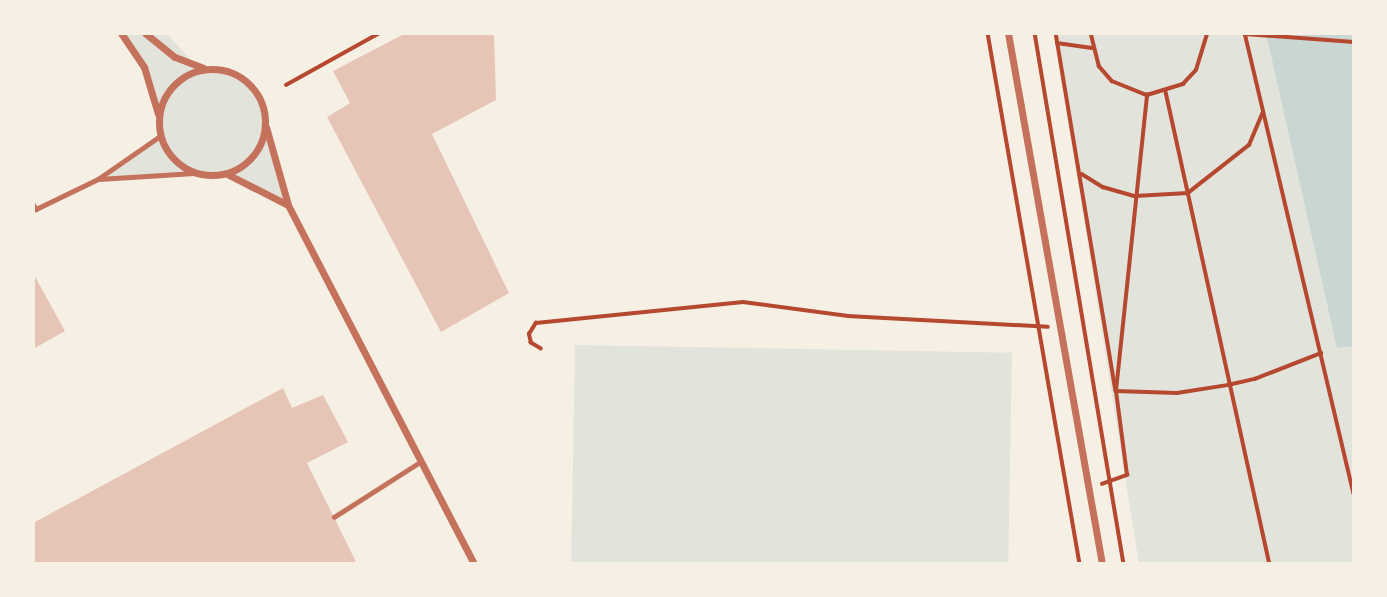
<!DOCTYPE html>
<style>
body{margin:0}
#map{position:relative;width:1387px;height:597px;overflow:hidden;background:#f6efe4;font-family:Rubik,sans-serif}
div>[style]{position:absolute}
.green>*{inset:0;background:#e2e4dc;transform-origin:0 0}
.water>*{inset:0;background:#c9d6d2}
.building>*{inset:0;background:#e6c5b7}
.path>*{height:3.5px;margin:-1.75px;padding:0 1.75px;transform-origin:1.75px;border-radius:1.75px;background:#b5482f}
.service>*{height:4.5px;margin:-2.25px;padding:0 2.25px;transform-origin:2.25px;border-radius:2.25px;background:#c5725c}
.minor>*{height:7px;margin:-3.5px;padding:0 3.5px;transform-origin:3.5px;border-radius:3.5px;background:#c5725c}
.minor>.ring{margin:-3.5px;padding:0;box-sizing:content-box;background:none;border:7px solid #c5725c;border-radius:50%}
span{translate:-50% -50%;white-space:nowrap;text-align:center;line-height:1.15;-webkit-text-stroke:7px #f6efe4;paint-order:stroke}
.frame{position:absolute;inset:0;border:35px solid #f6efe4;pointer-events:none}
</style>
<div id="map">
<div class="green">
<div style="clip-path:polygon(121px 33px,166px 33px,197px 66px,237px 74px,251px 85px,261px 100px,288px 205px,227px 174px,98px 179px,160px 135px,155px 93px,144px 67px)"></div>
<div style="clip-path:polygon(1054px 33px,1354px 33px,1354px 564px,1139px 564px)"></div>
<div style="left:575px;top:345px;width:437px;height:219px;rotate:1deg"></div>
</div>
<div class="water">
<div style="clip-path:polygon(1266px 33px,1354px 33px,1354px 346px,1337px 348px)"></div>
</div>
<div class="building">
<div style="clip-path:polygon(406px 33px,494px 33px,496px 100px,432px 134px,509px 293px,441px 332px,327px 117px,350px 103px,333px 71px)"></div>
<div style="clip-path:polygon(33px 273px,65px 331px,33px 349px)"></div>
<div style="clip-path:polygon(283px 388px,292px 408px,323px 395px,348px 442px,307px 463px,357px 564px,33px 564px,33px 523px)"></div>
</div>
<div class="path">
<div style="left:988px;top:33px;width:539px;rotate:80.17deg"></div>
<div style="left:1035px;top:33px;width:538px;rotate:80.49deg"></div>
<div style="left:1056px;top:33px;width:363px;rotate:80.5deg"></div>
<div style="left:1116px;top:391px;width:61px;rotate:1.9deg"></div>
<div style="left:1177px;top:393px;width:52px;rotate:-8.9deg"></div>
<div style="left:1228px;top:385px;width:28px;rotate:-13deg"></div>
<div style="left:1255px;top:379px;width:71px;rotate:-21.5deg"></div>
<div style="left:1091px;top:33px;width:34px;rotate:76deg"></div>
<div style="left:1099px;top:66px;width:20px;rotate:49deg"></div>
<div style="left:1112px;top:81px;width:38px;rotate:22deg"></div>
<div style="left:1147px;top:95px;width:38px;rotate:-17deg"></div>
<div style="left:1183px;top:84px;width:19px;rotate:-47deg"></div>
<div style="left:1196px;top:70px;width:39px;rotate:-73deg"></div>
<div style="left:1245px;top:33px;width:473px;rotate:76.7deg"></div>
<div style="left:1245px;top:34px;width:109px;rotate:4.2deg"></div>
<div style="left:1057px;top:43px;width:35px;rotate:8deg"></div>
<div style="left:286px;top:85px;width:107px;rotate:-29deg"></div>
<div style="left:1166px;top:92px;width:483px;rotate:77.6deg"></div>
<div style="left:1082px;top:174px;width:25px;rotate:32deg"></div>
<div style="left:1103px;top:187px;width:33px;rotate:16deg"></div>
<div style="left:1135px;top:196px;width:53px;rotate:-3.2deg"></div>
<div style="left:1188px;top:193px;width:78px;rotate:-38.2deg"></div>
<div style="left:1249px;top:145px;width:34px;rotate:-67deg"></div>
<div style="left:541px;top:349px;width:12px;rotate:-149deg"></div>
<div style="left:531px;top:343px;width:9px;rotate:-103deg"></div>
<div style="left:529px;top:334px;width:13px;rotate:-58deg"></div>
<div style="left:536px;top:323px;width:208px;rotate:-5.8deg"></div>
<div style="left:743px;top:302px;width:106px;rotate:7.6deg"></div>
<div style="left:848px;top:316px;width:200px;rotate:3.1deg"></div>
<div style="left:1102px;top:484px;width:27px;rotate:-20deg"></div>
<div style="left:1127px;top:475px;width:85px;rotate:-97.5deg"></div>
<div style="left:1116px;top:391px;width:298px;rotate:-84deg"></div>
</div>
<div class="service">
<div style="left:99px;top:179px;width:95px;rotate:-3.6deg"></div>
<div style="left:33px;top:204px;width:6px;rotate:59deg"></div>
<div style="left:36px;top:209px;width:69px;rotate:-25.8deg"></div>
<div style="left:98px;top:179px;width:75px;rotate:-34.7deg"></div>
<div style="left:334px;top:517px;width:102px;rotate:-32.6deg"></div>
</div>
<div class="minor">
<div style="left:121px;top:33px;width:41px;rotate:55.9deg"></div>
<div style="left:144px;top:67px;width:49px;rotate:73.4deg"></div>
<div style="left:145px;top:33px;width:38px;rotate:39deg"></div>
<div style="left:175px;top:57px;width:30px;rotate:21deg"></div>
<div style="left:1008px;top:33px;width:539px;rotate:79.96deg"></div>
<div class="ring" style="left:159px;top:69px;width:99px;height:99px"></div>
<div style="left:266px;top:127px;width:81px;rotate:74.2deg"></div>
<div style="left:288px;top:205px;width:404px;rotate:62.6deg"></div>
<div style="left:227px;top:174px;width:68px;rotate:26.9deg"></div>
</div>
<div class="frame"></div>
</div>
